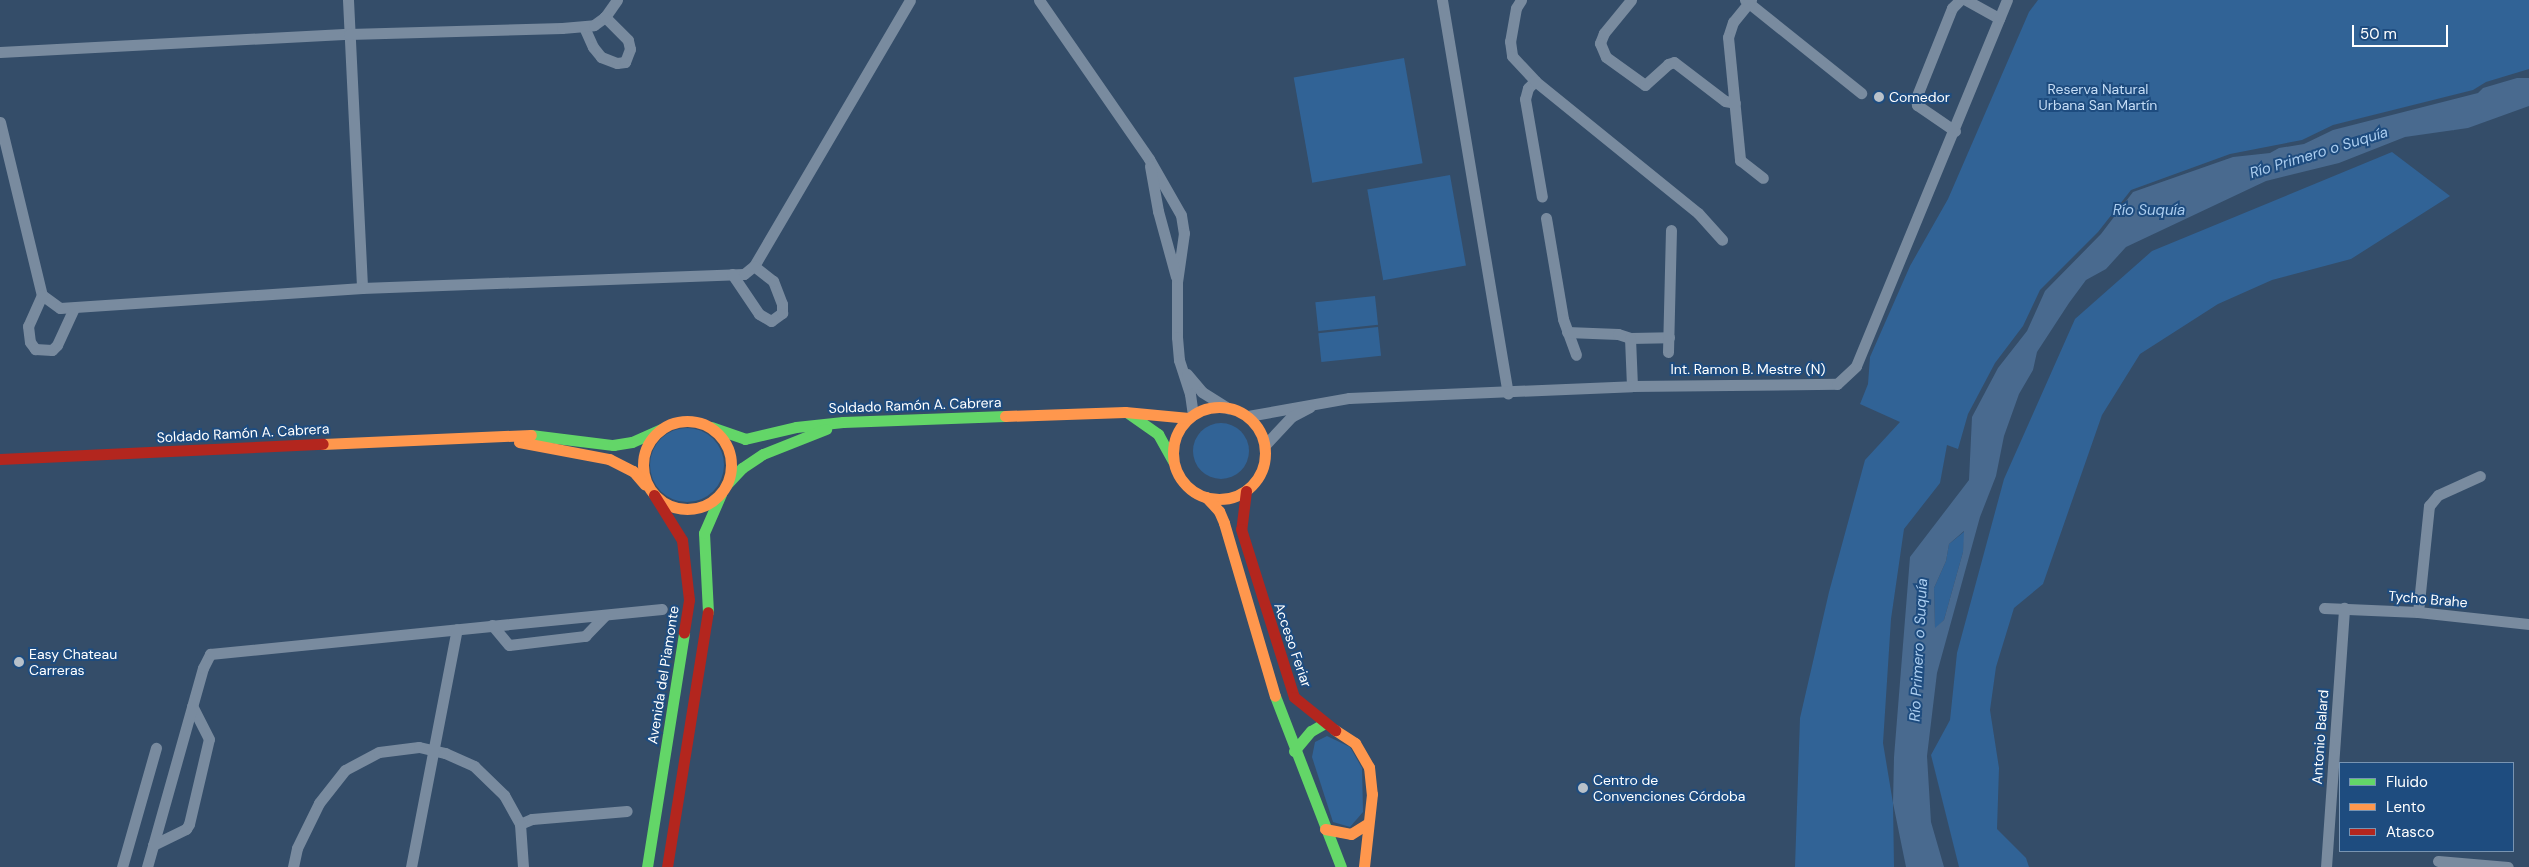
<!DOCTYPE html>
<meta charset="utf-8">
<style>
body{margin:0}
#map{position:relative;width:2529px;height:867px;overflow:hidden;background:#344d69;font-family:"DM Sans",sans-serif}
div>[style]{position:absolute}
.green>*{inset:0;background:#316396;transform-origin:0 0}
.round{border-radius:50%}
.water>*{inset:0;background:#496a8f}
.street>*{height:11px;margin:-5.5px;padding:0 5.5px;transform-origin:5.5px;border-radius:5.5px;background:#798b9f}
.fast>*{height:11px;margin:-5.5px;padding:0 5.5px;transform-origin:5.5px;border-radius:5.5px;background:#63d668}
.slow>*{height:11px;margin:-5.5px;padding:0 5.5px;transform-origin:5.5px;border-radius:5.5px;background:#ff974d}
.slow>.ring{margin:-5.5px;padding:0;box-sizing:content-box;background:none;border:11px solid #ff974d;border-radius:50%}
.jam>*{height:11px;margin:-5.5px;padding:0 5.5px;transform-origin:5.5px;border-radius:5.5px;background:#b3261e}
.dots>*{width:14px;height:14px;translate:-50% -50%;box-sizing:border-box;border:2px solid #1e4c7f;border-radius:50%}
span{translate:-50% -50%;white-space:nowrap;text-align:center;line-height:1.15;-webkit-text-stroke:4px #1e4c7f;paint-order:stroke}
.park-label{font-size:14px;color:#c5ddf6}
.poi-label{font-size:14px;color:#fff}
.left{translate:0 -50%;text-align:left}
.street-label{font-size:14px;color:#fff}
.water-label{font-size:15px;color:#accef0;font-style:italic}
.legend{position:absolute;left:2339px;top:762px;width:175px;height:90px;box-sizing:border-box;background:#1e4c7f;border:1px solid #7894b2;margin:0;padding:6px 9px;list-style:none;font-size:15px;color:#fff}
.legend li{display:flex;align-items:center;gap:10px;height:25px}
.legend b{width:25px;border:1px solid #7894b2}
.scale{position:absolute;left:2352px;top:25px;width:96px;height:22px;box-sizing:border-box;border:2px solid #fff;border-top:0;padding-left:6px;font-size:15px;line-height:18px;white-space:nowrap;color:#fff;-webkit-text-stroke:4px #1e4c7f;paint-order:stroke}
</style>
<div id="map">
<div class="green">
<div style="clip-path:polygon(2038px 0,2529px 0,2529px 69px,2486px 82px,2473px 90px,2333px 125px,2302px 140px,2230px 154px,2131px 190px,2098px 232px,2040px 290px,2023px 326px,1995px 363px,1968px 414px,1958px 449px,1947px 445px,1940px 483px,1904px 529px,1891px 619px,1883px 743px,1893px 803px,1894px 867px,1795px 867px,1800px 718px,1829px 592px,1865px 460px,1900px 422px,1860px 404px,1868px 384px,1870px 357px,1910px 266px,1948px 199px,2029px 12px)"></div>
<div style="left:1404px;top:58px;width:107px;height:112px;rotate:80deg"></div>
<div style="clip-path:polygon(2392px 152px,2450px 196px,2351px 259px,2272px 280px,2218px 304px,2140px 354px,2102px 415px,2043px 584px,2014px 608px,1996px 667px,1990px 710px,1999px 768px,1997px 829px,2026px 858px,2029px 867px,1959px 867px,1931px 755px,1950px 720px,1957px 653px,2004px 479px,2075px 319px,2152px 251px)"></div>
<div style="left:1450px;top:175px;width:92px;height:84px;rotate:80deg"></div>
<div style="left:1375px;top:296px;width:29px;height:60px;rotate:84deg"></div>
<div style="left:1378px;top:327px;width:29px;height:60px;rotate:84deg"></div>
<div class="round" style="left:1193px;top:423px;width:56px;height:56px"></div>
<div class="round" style="left:650px;top:428px;width:74px;height:74px"></div>
<div style="clip-path:polygon(1965px 531px,1963px 552px,1944px 620px,1935px 629px,1934px 588px,1946px 561px,1949px 544px)"></div>
<div style="clip-path:polygon(1327px 736px,1350px 747px,1362px 768px,1363px 812px,1350px 827px,1333px 822px,1312px 757px,1315px 742px)"></div>
</div>
<div class="water">
<div style="clip-path:polygon(evenodd,2517px 78px,2529px 78px,2529px 106px,2468px 128px,2405px 137px,2339px 163px,2266px 181px,2126px 247px,2106px 269px,2086px 280px,2069px 303px,2037px 352px,2033px 370px,2019px 394px,2004px 436px,1996px 476px,1980px 517px,1937px 673px,1927px 756px,1931px 822px,1944px 867px,1906px 867px,1893px 803px,1894px 757px,1910px 557px,1969px 480px,1972px 417px,1998px 368px,2027px 331px,2045px 291px,2101px 234px,2133px 192px,2233px 157px,2270px 153px,2279px 148px,2304px 144px,2333px 130px,2478px 93px,2483px 88px,2517px 78px,1964px 531px,1963px 552px,1944px 620px,1935px 628px,1934px 588px,1946px 561px,1949px 544px,1964px 531px)"></div>
</div>
<div class="street">
<div style="left:348px;top:0;width:288px;rotate:87.2deg"></div>
<div style="left:1039px;top:0;width:193px;rotate:55.3deg"></div>
<div style="left:1149px;top:159px;width:64px;rotate:60.3deg"></div>
<div style="left:1181px;top:215px;width:18px;rotate:81deg"></div>
<div style="left:1184px;top:233px;width:49px;rotate:98.1deg"></div>
<div style="left:1177px;top:282px;width:55px;rotate:90deg"></div>
<div style="left:1177px;top:337px;width:23px;rotate:85deg"></div>
<div style="left:1179px;top:360px;width:36px;rotate:72deg"></div>
<div style="left:1190px;top:394px;width:21px;rotate:82deg"></div>
<div style="left:1442px;top:0;width:399px;rotate:80.5deg"></div>
<div style="left:1521px;top:0;width:9px;rotate:122deg"></div>
<div style="left:1516px;top:8px;width:34px;rotate:100deg"></div>
<div style="left:1510px;top:41px;width:15px;rotate:82deg"></div>
<div style="left:1512px;top:56px;width:34px;rotate:47deg"></div>
<div style="left:1535px;top:81px;width:10px;rotate:135deg"></div>
<div style="left:1528px;top:88px;width:11px;rotate:105deg"></div>
<div style="left:1525px;top:99px;width:99px;rotate:80.2deg"></div>
<div style="left:1631px;top:0;width:43px;rotate:129.3deg"></div>
<div style="left:1604px;top:33px;width:11px;rotate:112deg"></div>
<div style="left:1600px;top:43px;width:15px;rotate:67deg"></div>
<div style="left:1606px;top:57px;width:48px;rotate:35.7deg"></div>
<div style="left:1645px;top:85px;width:31px;rotate:-42deg"></div>
<div style="left:1668px;top:64px;width:6px;rotate:-18deg"></div>
<div style="left:1674px;top:62px;width:64px;rotate:37.4deg"></div>
<div style="left:1725px;top:101px;width:10px;rotate:11deg"></div>
<div style="left:1745px;top:0;width:149px;rotate:38.7deg"></div>
<div style="left:1751px;top:0;width:28px;rotate:129deg"></div>
<div style="left:1733px;top:22px;width:16px;rotate:108deg"></div>
<div style="left:1728px;top:37px;width:124px;rotate:84.4deg"></div>
<div style="left:1740px;top:160px;width:29px;rotate:38deg"></div>
<div style="left:1966px;top:0;width:38px;rotate:29deg"></div>
<div style="left:584px;top:27px;width:22px;rotate:66deg"></div>
<div style="left:593px;top:47px;width:13px;rotate:51deg"></div>
<div style="left:601px;top:57px;width:17px;rotate:21deg"></div>
<div style="left:617px;top:63px;width:8px;rotate:-7deg"></div>
<div style="left:625px;top:62px;width:14px;rotate:-69deg"></div>
<div style="left:630px;top:49px;width:9px;rotate:-103deg"></div>
<div style="left:628px;top:40px;width:33px;rotate:-135deg"></div>
<div style="left:0;top:52px;width:349px;rotate:-3deg"></div>
<div style="left:349px;top:34px;width:213px;rotate:-1.6deg"></div>
<div style="left:562px;top:28px;width:32px;rotate:-5deg"></div>
<div style="left:594px;top:25px;width:14px;rotate:-36deg"></div>
<div style="left:605px;top:17px;width:21px;rotate:-55deg"></div>
<div style="left:1535px;top:81px;width:210px;rotate:39deg"></div>
<div style="left:1698px;top:213px;width:36px;rotate:48deg"></div>
<div style="left:0;top:122px;width:178px;rotate:76.4deg"></div>
<div style="left:42px;top:295px;width:22px;rotate:36deg"></div>
<div style="left:60px;top:308px;width:303px;rotate:-3.8deg"></div>
<div style="left:362px;top:288px;width:382px;rotate:-2.1deg"></div>
<div style="left:744px;top:274px;width:13px;rotate:-39deg"></div>
<div style="left:754px;top:266px;width:308px;rotate:-59.6deg"></div>
<div style="left:1955px;top:131px;width:46px;rotate:-145.6deg"></div>
<div style="left:1917px;top:105px;width:7px;rotate:-98deg"></div>
<div style="left:1916px;top:98px;width:97px;rotate:-68.2deg"></div>
<div style="left:1952px;top:8px;width:11px;rotate:-45deg"></div>
<div style="left:1150px;top:166px;width:46px;rotate:79.9deg"></div>
<div style="left:1158px;top:211px;width:68px;rotate:74.7deg"></div>
<div style="left:1546px;top:218px;width:102px;rotate:80.4deg"></div>
<div style="left:1563px;top:319px;width:38px;rotate:70deg"></div>
<div style="left:732px;top:274px;width:48px;rotate:56deg"></div>
<div style="left:759px;top:314px;width:14px;rotate:30deg"></div>
<div style="left:771px;top:321px;width:14px;rotate:-36deg"></div>
<div style="left:782px;top:313px;width:9px;rotate:-90deg"></div>
<div style="left:782px;top:304px;width:25px;rotate:-111deg"></div>
<div style="left:773px;top:281px;width:24px;rotate:-142deg"></div>
<div style="left:42px;top:295px;width:34px;rotate:114deg"></div>
<div style="left:28px;top:326px;width:16px;rotate:83deg"></div>
<div style="left:30px;top:342px;width:9px;rotate:54deg"></div>
<div style="left:35px;top:349px;width:17px;rotate:3deg"></div>
<div style="left:52px;top:350px;width:7px;rotate:-45deg"></div>
<div style="left:57px;top:345px;width:41px;rotate:-65.3deg"></div>
<div style="left:1567px;top:332px;width:51px;rotate:2.2deg"></div>
<div style="left:1618px;top:334px;width:13px;rotate:18deg"></div>
<div style="left:1630px;top:338px;width:39px;rotate:-1deg"></div>
<div style="left:1630px;top:338px;width:48px;rotate:87.6deg"></div>
<div style="left:1668px;top:352px;width:122px;rotate:-88.6deg"></div>
<div style="left:1187px;top:374px;width:23px;rotate:50deg"></div>
<div style="left:1202px;top:392px;width:31px;rotate:32deg"></div>
<div style="left:1248px;top:416px;width:103px;rotate:-10.1deg"></div>
<div style="left:1349px;top:398px;width:283px;rotate:-2.4deg"></div>
<div style="left:1632px;top:386px;width:205px;rotate:-0.6deg"></div>
<div style="left:1837px;top:384px;width:26px;rotate:-43deg"></div>
<div style="left:1856px;top:366px;width:396px;rotate:-67.6deg"></div>
<div style="left:1265px;top:445px;width:38px;rotate:-47deg"></div>
<div style="left:1291px;top:417px;width:21px;rotate:-28deg"></div>
<div style="left:2324px;top:608px;width:94px;rotate:2.4deg"></div>
<div style="left:2418px;top:612px;width:112px;rotate:6.2deg"></div>
<div style="left:2418px;top:612px;width:107px;rotate:-84.1deg"></div>
<div style="left:2429px;top:506px;width:14px;rotate:-51deg"></div>
<div style="left:2438px;top:495px;width:46px;rotate:-24.3deg"></div>
<div style="left:492px;top:625px;width:26px;rotate:50deg"></div>
<div style="left:509px;top:645px;width:77px;rotate:-6.8deg"></div>
<div style="left:585px;top:636px;width:29px;rotate:-46deg"></div>
<div style="left:520px;top:824px;width:13px;rotate:-23deg"></div>
<div style="left:532px;top:819px;width:95px;rotate:-4.8deg"></div>
<div style="left:153px;top:845px;width:37px;rotate:-26deg"></div>
<div style="left:186px;top:829px;width:6px;rotate:-59deg"></div>
<div style="left:189px;top:824px;width:87px;rotate:-76.8deg"></div>
<div style="left:209px;top:739px;width:37px;rotate:-117deg"></div>
<div style="left:2438px;top:861px;width:70px;rotate:4.9deg"></div>
<div style="left:122px;top:867px;width:124px;rotate:-74.1deg"></div>
<div style="left:147px;top:867px;width:207px;rotate:-74.3deg"></div>
<div style="left:203px;top:668px;width:16px;rotate:-63deg"></div>
<div style="left:210px;top:654px;width:454px;rotate:-5.7deg"></div>
<div style="left:293px;top:867px;width:19px;rotate:-78deg"></div>
<div style="left:297px;top:848px;width:50px;rotate:-63.9deg"></div>
<div style="left:319px;top:803px;width:42px;rotate:-51.8deg"></div>
<div style="left:345px;top:770px;width:38px;rotate:-28deg"></div>
<div style="left:379px;top:752px;width:40px;rotate:-7.1deg"></div>
<div style="left:419px;top:747px;width:27px;rotate:13deg"></div>
<div style="left:445px;top:753px;width:32px;rotate:24deg"></div>
<div style="left:474px;top:766px;width:42px;rotate:44deg"></div>
<div style="left:504px;top:795px;width:33px;rotate:61deg"></div>
<div style="left:520px;top:824px;width:43px;rotate:86deg"></div>
<div style="left:411px;top:867px;width:242px;rotate:-79.1deg"></div>
<div style="left:2326px;top:867px;width:260px;rotate:-86deg"></div>
</div>
<div class="fast">
<div style="left:1128px;top:413px;width:37px;rotate:35deg"></div>
<div style="left:1158px;top:434px;width:31px;rotate:61deg"></div>
<div style="left:711px;top:427px;width:36px;rotate:19deg"></div>
<div style="left:745px;top:439px;width:52px;rotate:-13.2deg"></div>
<div style="left:796px;top:427px;width:47px;rotate:-6.1deg"></div>
<div style="left:843px;top:422px;width:162px;rotate:-2.1deg"></div>
<div style="left:531px;top:435px;width:83px;rotate:7deg"></div>
<div style="left:613px;top:445px;width:19px;rotate:-9deg"></div>
<div style="left:632px;top:442px;width:32px;rotate:-24deg"></div>
<div style="left:727px;top:484px;width:22px;rotate:-47deg"></div>
<div style="left:742px;top:468px;width:25px;rotate:-34deg"></div>
<div style="left:763px;top:454px;width:68px;rotate:-21.6deg"></div>
<div style="left:708px;top:612px;width:79px;rotate:-92.9deg"></div>
<div style="left:704px;top:533px;width:43px;rotate:-66.4deg"></div>
<div style="left:1275px;top:696px;width:183px;rotate:68.9deg"></div>
<div style="left:1294px;top:751px;width:26px;rotate:-50deg"></div>
<div style="left:1311px;top:731px;width:16px;rotate:-30deg"></div>
<div style="left:647px;top:867px;width:237px;rotate:-81deg"></div>
</div>
<div class="slow">
<div class="ring" style="left:1173px;top:407px;width:81px;height:81px"></div>
<div style="left:1005px;top:416px;width:120px;rotate:-1.9deg"></div>
<div style="left:1125px;top:412px;width:64px;rotate:5.4deg"></div>
<div class="ring" style="left:643px;top:421px;width:77px;height:77px"></div>
<div style="left:519px;top:442px;width:92px;rotate:10.7deg"></div>
<div style="left:609px;top:459px;width:27px;rotate:27deg"></div>
<div style="left:633px;top:471px;width:18px;rotate:49deg"></div>
<div style="left:323px;top:444px;width:208px;rotate:-2.5deg"></div>
<div style="left:1206px;top:497px;width:19px;rotate:47deg"></div>
<div style="left:1219px;top:511px;width:13px;rotate:67deg"></div>
<div style="left:1224px;top:523px;width:180px;rotate:73.6deg"></div>
<div style="left:1335px;top:730px;width:24px;rotate:33deg"></div>
<div style="left:1355px;top:743px;width:28px;rotate:60deg"></div>
<div style="left:1369px;top:767px;width:27px;rotate:84deg"></div>
<div style="left:1372px;top:794px;width:73px;rotate:96.3deg"></div>
<div style="left:1325px;top:829px;width:26px;rotate:11deg"></div>
<div style="left:1351px;top:834px;width:19px;rotate:-32deg"></div>
</div>
<div class="jam">
<div style="left:0;top:459px;width:323px;rotate:-2.7deg"></div>
<div style="left:1246px;top:491px;width:38px;rotate:97deg"></div>
<div style="left:1241px;top:529px;width:176px;rotate:72.5deg"></div>
<div style="left:1294px;top:697px;width:53px;rotate:38.8deg"></div>
<div style="left:654px;top:495px;width:53px;rotate:58.1deg"></div>
<div style="left:682px;top:540px;width:60px;rotate:83.3deg"></div>
<div style="left:689px;top:600px;width:33px;rotate:99deg"></div>
<div style="left:667px;top:867px;width:258px;rotate:-80.9deg"></div>
</div>
<div class="dots">
<div style="left:1879px;top:97px;background:#b8c1ca"></div>
<div style="left:19px;top:662px;background:#b8c1ca"></div>
<div style="left:1583px;top:788px;background:#b8c1ca"></div>
</div>
<div class="park-label">
<span style="left:2098px;top:97px">Reserva Natural<br>Urbana San Martín</span>
</div>
<div class="poi-label">
<span class="left" style="left:1889px;top:97px">Comedor</span>
<span class="left" style="left:29px;top:662px">Easy Chateau<br>Carreras</span>
<span class="left" style="left:1593px;top:788px">Centro de<br>Convenciones Córdoba</span>
</div>
<div class="street-label">
<span style="left:1748px;top:369px">Int. Ramon B. Mestre (N)</span>
<span style="left:915px;top:405px;rotate:-2deg">Soldado Ramón A. Cabrera</span>
<span style="left:243px;top:433px;rotate:-3deg">Soldado Ramón A. Cabrera</span>
<span style="left:2428px;top:599px;rotate:5deg">Tycho Brahe</span>
<span style="left:1293px;top:645px;rotate:71deg">Acceso Feriar</span>
<span style="left:663px;top:675px;rotate:-81deg">Avenida del Piamonte</span>
<span style="left:2320px;top:737px;rotate:-86deg">Antonio Balard</span>
</div>
<div class="water-label">
<span style="left:2319px;top:153px;rotate:-17deg">Río Primero o Suquía</span>
<span style="left:2149px;top:211px">Río Suquía</span>
<span style="left:1919px;top:650px;rotate:-87deg">Río Primero o Suquía</span>
</div>
<ul class="legend">
<li><b style="height:6px;background:#63d668"></b>Fluido</li>
<li><b style="height:6px;background:#ff974d"></b>Lento</li>
<li><b style="height:6px;background:#b3261e"></b>Atasco</li>
</ul>
<div class="scale">50 m</div>
</div>
